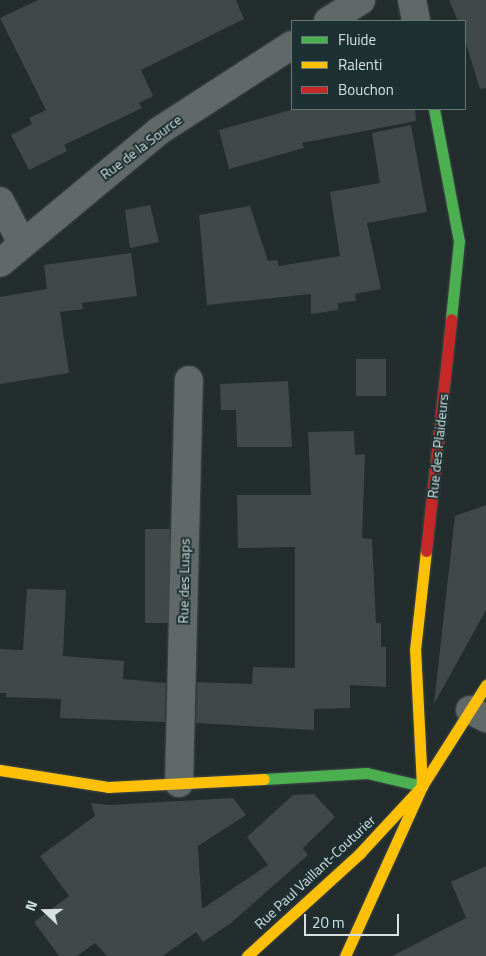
<!DOCTYPE html>
<style>
body{margin:0}
#map{position:relative;width:486px;height:956px;overflow:hidden;background:#232d2d;font-family:"Titillium Web",sans-serif}
div>[style]{position:absolute}
.building>*{inset:0;background:#404848;transform-origin:0 0}
.roads{filter:drop-shadow(0 0 1px #41494a) drop-shadow(0 0 1px #41494a)}
.street>*{height:28px;margin:-14px;padding:0 14px;transform-origin:14px;border-radius:14px;background:#606868}
.fast>*{height:11px;margin:-5.5px;padding:0 5.5px;transform-origin:5.5px;border-radius:5.5px;background:#4caf50}
.slow>*{height:11px;margin:-5.5px;padding:0 5.5px;transform-origin:5.5px;border-radius:5.5px;background:#ffc107}
.jam>*{height:11px;margin:-5.5px;padding:0 5.5px;transform-origin:5.5px;border-radius:5.5px;background:#c62828}
span{translate:-50% -50%;white-space:nowrap;text-align:center;line-height:1.15;-webkit-text-stroke:4px #1e3132;paint-order:stroke}
.street-label{font-size:14px;color:#d5e0e1}
.legend{position:absolute;left:291px;top:20px;width:175px;height:90px;box-sizing:border-box;background:#1e3132;border:1px solid #677778;margin:0;padding:6px 9px;list-style:none;font-size:15px;color:#d5e0e1}
.legend li{display:flex;align-items:center;gap:10px;height:25px}
.legend b{width:25px;border:1px solid #677778}
.north{position:absolute;left:20px;top:886px;width:50px;height:50px;-webkit-text-stroke:4px #1e3132;paint-order:stroke;rotate:291deg;font-size:14px;font-weight:700;line-height:20px;text-align:center;color:#d5e0e1}
.north::after{content:'';display:block;margin:auto;width:18px;height:22px;background:#d5e0e1;clip-path:polygon(50% 0,100% 100%,50% 72%,0 100%)}
.scale{position:absolute;left:304px;top:914px;width:95px;height:22px;box-sizing:border-box;border:2px solid #d5e0e1;border-top:0;padding-left:6px;font-size:15px;line-height:18px;white-space:nowrap;color:#d5e0e1;-webkit-text-stroke:4px #1e3132;paint-order:stroke}
</style>
<div id="map">
<div class="building">
<div style="clip-path:polygon(38px 0,236px 0,244px 19px,141px 70px,153px 96px,139px 103px,142px 108px,64px 145px,67px 151px,29px 170px,11px 135px,32px 124px,29px 118px,46px 110px,0 18px)"></div>
<div style="clip-path:polygon(449px 0,486px 0,486px 88px,480px 89px,465px 40px,465px 21px,458px 21px)"></div>
<div style="clip-path:polygon(294px 109px,415px 109px,416px 121px,302px 143px,304px 148px,229px 169px,219px 130px)"></div>
<div style="clip-path:polygon(411px 125px,427px 212px,367px 223px,381px 289px,355px 294px,356px 301px,338px 303px,338px 310px,311px 314px,311px 294px,207px 305px,199px 215px,250px 206px,268px 261px,277px 260px,279px 266px,340px 256px,330px 192px,380px 183px,372px 133px)"></div>
<div style="clip-path:polygon(150px 205px,159px 242px,130px 248px,125px 210px)"></div>
<div style="clip-path:polygon(131px 253px,137px 296px,82px 303px,83px 309px,60px 312px,69px 373px,0 384px,0 297px,47px 289px,44px 265px)"></div>
<div style="left:356px;top:359px;width:30px;height:37px"></div>
<div style="clip-path:polygon(288px 381px,292px 447px,237px 447px,236px 410px,221px 410px,220px 384px)"></div>
<div style="clip-path:polygon(354px 431px,355px 455px,365px 454px,362px 538px,372px 539px,376px 623px,381px 623px,381px 647px,386px 647px,386px 687px,350px 685px,350px 708px,314px 709px,314px 730px,196px 723px,197px 682px,252px 684px,253px 667px,295px 668px,295px 547px,238px 548px,237px 495px,311px 495px,308px 432px)"></div>
<div style="clip-path:polygon(486px 505px,486px 610px,434px 704px,455px 516px)"></div>
<div style="left:145px;top:529px;width:25px;height:94px"></div>
<div style="clip-path:polygon(27px 589px,66px 590px,63px 656px,124px 661px,123px 679px,166px 683px,165px 722px,60px 718px,61px 699px,6px 697px,6px 693px,0 693px,0 649px,23px 650px)"></div>
<div style="clip-path:polygon(314px 794px,335px 817px,303px 848px,308px 855px,231px 923px,203px 942px,196px 932px,163px 956px,107px 956px,95px 943px,77px 956px,59px 956px,34px 922px,69px 896px,40px 856px,95px 816px,91px 803px,110px 805px,233px 798px,246px 815px,198px 846px,202px 909px,268px 865px,247px 837px,293px 795px)"></div>
<div style="clip-path:polygon(486px 866px,486px 956px,392px 956px,466px 918px,451px 882px)"></div>
</div>
<div class="roads">
<div class="street">
<div style="left:412px;top:0;width:21px;rotate:79deg"></div>
<div style="left:328px;top:21px;width:39px;rotate:-32deg"></div>
<div style="left:0;top:201px;width:47px;rotate:62.4deg"></div>
<div style="left:0;top:263px;width:207px;rotate:-39.7deg"></div>
<div style="left:159px;top:131px;width:158px;rotate:-32.9deg"></div>
<div style="left:470px;top:710px;width:18px;rotate:27deg"></div>
<div style="left:179px;top:783px;width:403px;rotate:-88.6deg"></div>
</div>
<div class="fast">
<div style="left:434px;top:109px;width:134px;rotate:79.3deg"></div>
<div style="left:459px;top:241px;width:78px;rotate:95.9deg"></div>
<div style="left:264px;top:779px;width:103px;rotate:-3.3deg"></div>
<div style="left:367px;top:773px;width:57px;rotate:13.3deg"></div>
</div>
<div class="slow">
<div style="left:0;top:770px;width:109px;rotate:8.9deg"></div>
<div style="left:108px;top:787px;width:156px;rotate:-2.9deg"></div>
<div style="left:247px;top:956px;width:153px;rotate:-42.3deg"></div>
<div style="left:360px;top:853px;width:91px;rotate:-47.2deg"></div>
<div style="left:422px;top:786px;width:120px;rotate:-57.6deg"></div>
<div style="left:345px;top:956px;width:187px;rotate:-65.6deg"></div>
<div style="left:422px;top:786px;width:136px;rotate:-92.9deg"></div>
<div style="left:415px;top:650px;width:100px;rotate:-83.7deg"></div>
</div>
<div class="jam">
<div style="left:426px;top:551px;width:233px;rotate:-83.8deg"></div>
</div>
</div>
<div class="street-label">
<span style="left:141px;top:147px;rotate:-37deg">Rue de la Source</span>
<span style="left:438px;top:446px;rotate:-84deg">Rue des Plaideurs</span>
<span style="left:184px;top:581px;rotate:-89deg">Rue des Luaps</span>
<span style="left:315px;top:872px;rotate:-43deg">Rue Paul Vaillant-Couturier</span>
</div>
<ul class="legend">
<li><b style="height:6px;background:#4caf50"></b>Fluide</li>
<li><b style="height:6px;background:#ffc107"></b>Ralenti</li>
<li><b style="height:6px;background:#c62828"></b>Bouchon</li>
</ul>
<div class="north">N</div>
<div class="scale">20 m</div>
</div>
